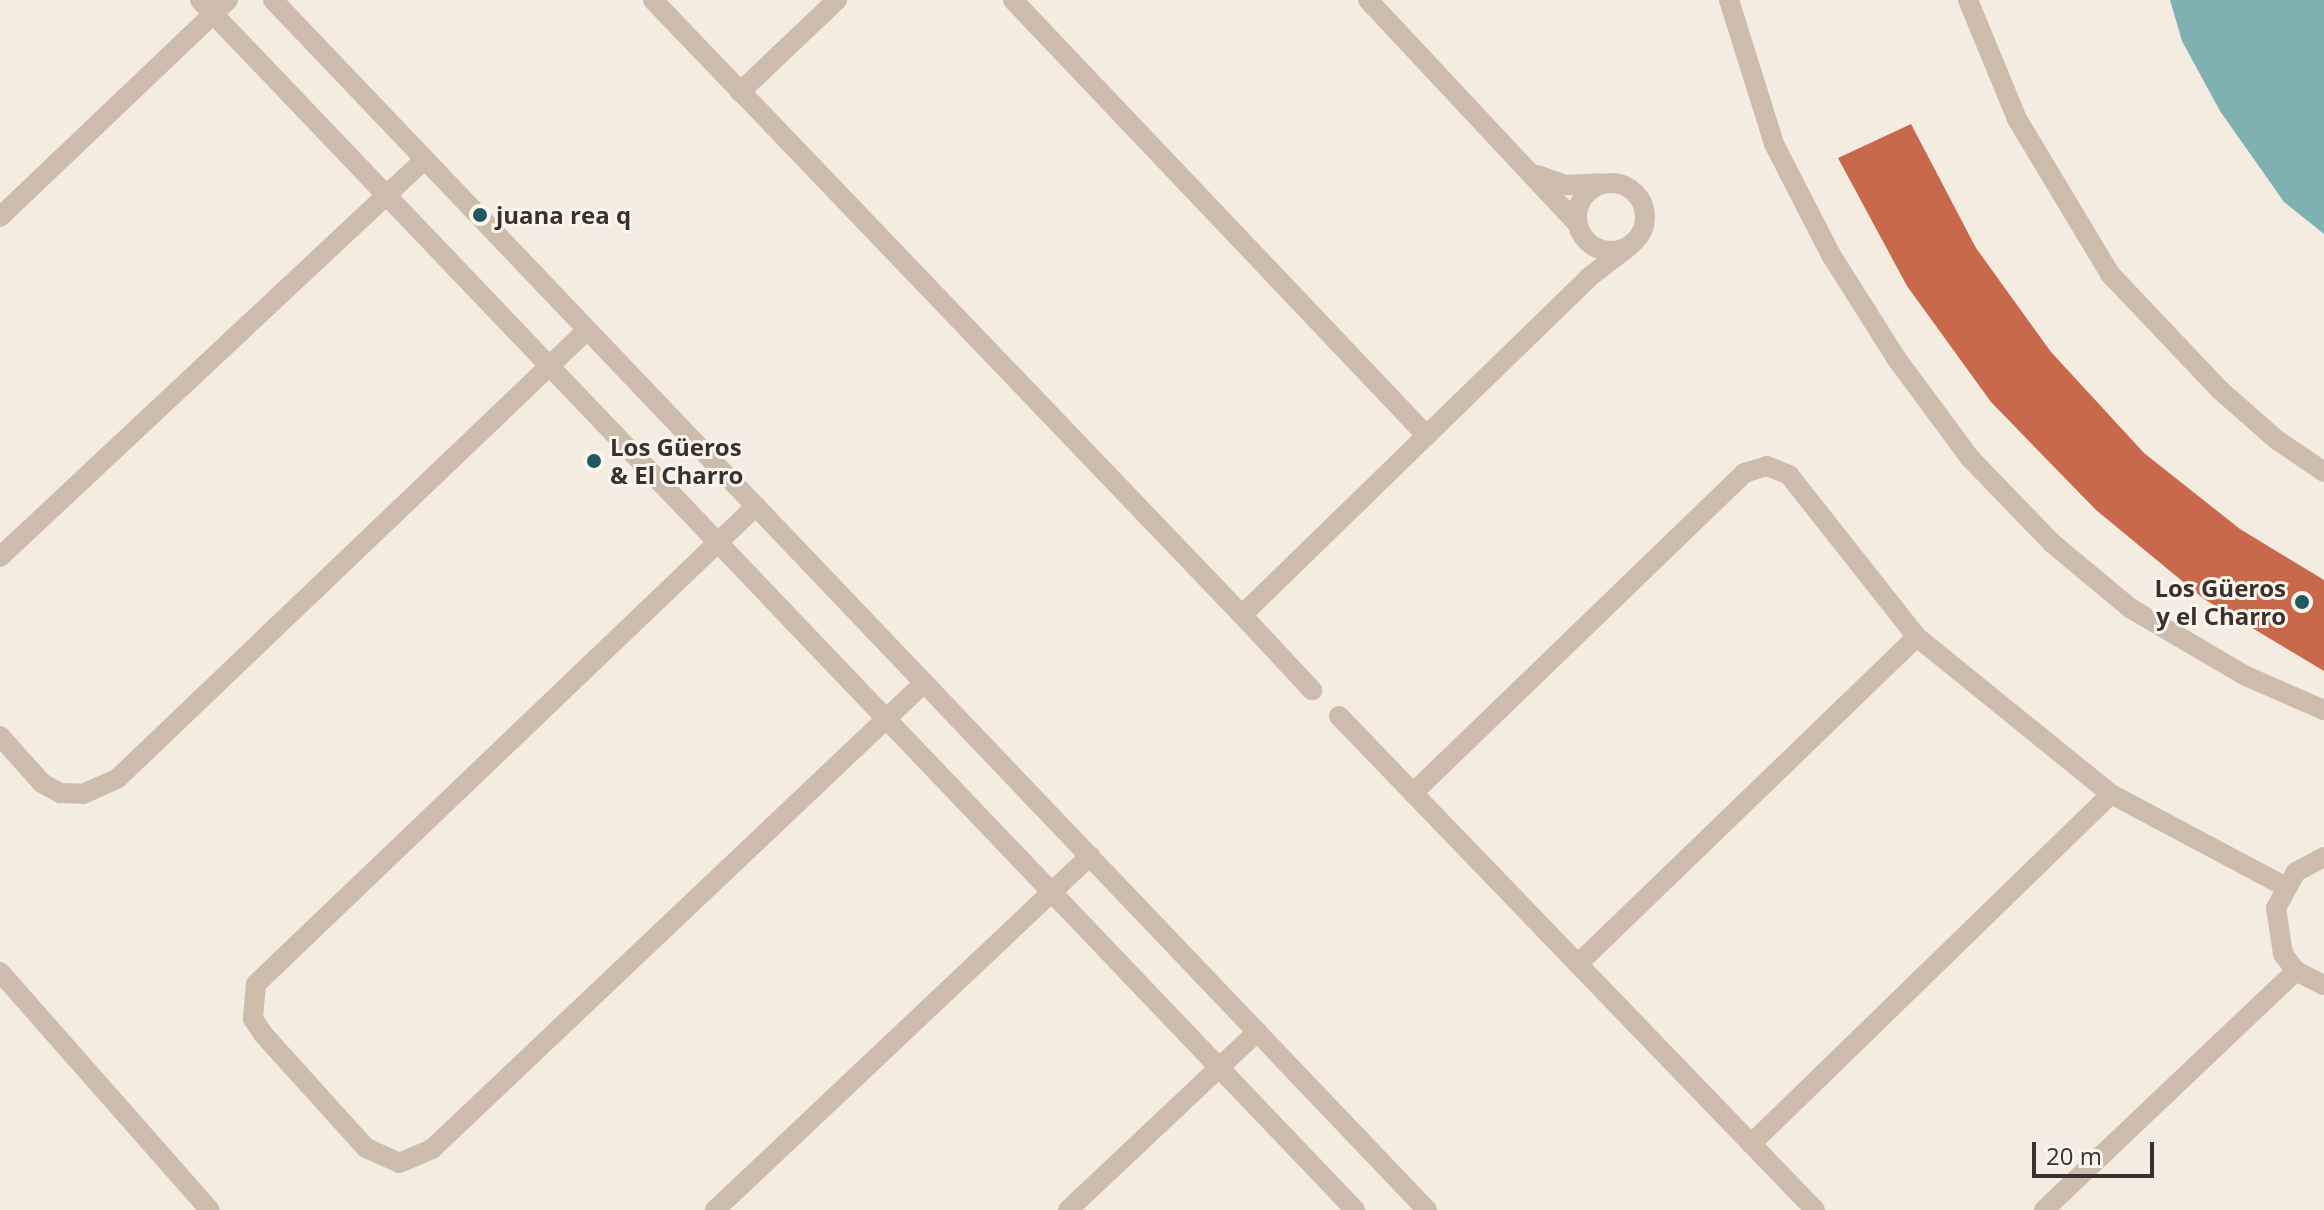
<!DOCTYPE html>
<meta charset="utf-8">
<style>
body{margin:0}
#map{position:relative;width:2324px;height:1210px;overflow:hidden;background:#f4ebe1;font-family:"Open Sans",sans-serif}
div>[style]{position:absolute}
.water>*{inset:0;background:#7fb0b2}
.building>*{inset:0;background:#c8694b}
.minor>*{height:20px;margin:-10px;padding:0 10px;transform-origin:10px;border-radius:10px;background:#cdbbac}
.minor>.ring{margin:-10px;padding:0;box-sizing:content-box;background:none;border:20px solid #cdbbac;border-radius:50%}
.dots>*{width:22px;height:22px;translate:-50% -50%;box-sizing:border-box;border:4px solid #fbf5ee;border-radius:50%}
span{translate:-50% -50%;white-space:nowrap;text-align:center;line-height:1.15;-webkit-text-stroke:6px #fbf5ee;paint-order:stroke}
.poi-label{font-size:24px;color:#3b302b;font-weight:700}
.left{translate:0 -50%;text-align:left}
.right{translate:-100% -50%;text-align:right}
.scale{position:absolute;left:2032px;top:1142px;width:122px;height:36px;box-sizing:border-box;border:4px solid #3b302b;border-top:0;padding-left:10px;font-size:24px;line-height:28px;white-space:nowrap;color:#3b302b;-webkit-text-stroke:6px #fbf5ee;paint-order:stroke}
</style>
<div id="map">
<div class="water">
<div style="clip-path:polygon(2170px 0,2324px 0,2324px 234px,2284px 202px,2220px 111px,2182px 41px)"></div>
</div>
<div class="building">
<div style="clip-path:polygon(1911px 124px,1976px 248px,2051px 352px,2144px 453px,2240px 529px,2324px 580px,2324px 671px,2204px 599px,2096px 510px,1991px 402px,1907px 286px,1838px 158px)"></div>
</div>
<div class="minor">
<div style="left:200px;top:0;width:1673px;rotate:46.33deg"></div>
<div style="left:273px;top:0;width:1672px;rotate:46.36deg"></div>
<div style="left:653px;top:0;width:852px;rotate:46.24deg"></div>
<div style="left:1242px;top:615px;width:483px;rotate:-44.2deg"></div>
<div style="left:1588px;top:278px;width:54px;rotate:-37.5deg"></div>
<div style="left:1013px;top:0;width:601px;rotate:46.48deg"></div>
<div style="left:1368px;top:0;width:306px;rotate:46.9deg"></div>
<div style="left:1729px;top:0;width:151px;rotate:72.6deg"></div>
<div style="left:1774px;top:144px;width:125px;rotate:62.8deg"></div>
<div style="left:1831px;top:255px;width:122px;rotate:57.7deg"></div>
<div style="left:1896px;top:358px;width:124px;rotate:53.5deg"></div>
<div style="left:1970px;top:458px;width:118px;rotate:46deg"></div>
<div style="left:2052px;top:543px;width:102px;rotate:39.8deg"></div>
<div style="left:2130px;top:608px;width:134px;rotate:30.4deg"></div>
<div style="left:2246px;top:676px;width:85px;rotate:23.6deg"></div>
<div style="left:1968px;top:0;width:129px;rotate:67.6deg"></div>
<div style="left:2017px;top:119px;width:181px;rotate:59deg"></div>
<div style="left:2110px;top:274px;width:160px;rotate:46.5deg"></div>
<div style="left:2220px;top:390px;width:76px;rotate:41.3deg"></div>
<div style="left:2277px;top:440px;width:57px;rotate:34.2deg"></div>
<div style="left:740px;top:92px;width:134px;rotate:-43.5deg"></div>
<div style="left:1537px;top:175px;width:31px;rotate:19deg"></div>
<div style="left:1566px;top:185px;width:33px;rotate:-3deg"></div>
<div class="ring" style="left:1577px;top:183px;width:48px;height:48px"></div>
<div style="left:0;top:217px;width:315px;rotate:-43.6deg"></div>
<div style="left:756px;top:506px;width:692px;rotate:136.29deg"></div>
<div style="left:256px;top:984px;width:35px;rotate:95deg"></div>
<div style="left:253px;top:1019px;width:18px;rotate:56deg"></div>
<div style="left:263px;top:1034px;width:154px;rotate:47.9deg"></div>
<div style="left:366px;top:1148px;width:36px;rotate:24deg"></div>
<div style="left:399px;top:1163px;width:36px;rotate:-23deg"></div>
<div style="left:432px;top:1149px;width:678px;rotate:-43.45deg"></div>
<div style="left:0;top:557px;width:582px;rotate:-43.12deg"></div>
<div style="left:1242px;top:615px;width:103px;rotate:47deg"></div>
<div style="left:1339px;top:716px;width:107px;rotate:46.1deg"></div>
<div style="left:0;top:736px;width:63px;rotate:48.2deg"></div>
<div style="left:42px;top:783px;width:21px;rotate:29deg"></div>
<div style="left:60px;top:793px;width:23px;rotate:2deg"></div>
<div style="left:83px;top:794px;width:37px;rotate:-24deg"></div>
<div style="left:117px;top:779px;width:650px;rotate:-43.69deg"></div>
<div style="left:2324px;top:857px;width:32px;rotate:152deg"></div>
<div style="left:2296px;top:872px;width:41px;rotate:119.1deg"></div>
<div style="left:2276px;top:908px;width:47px;rotate:81.3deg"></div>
<div style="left:2283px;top:954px;width:21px;rotate:53deg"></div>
<div style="left:2296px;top:971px;width:31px;rotate:27deg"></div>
<div style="left:1580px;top:962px;width:468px;rotate:-44deg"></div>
<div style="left:0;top:972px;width:317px;rotate:48.6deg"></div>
<div style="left:1751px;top:1144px;width:502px;rotate:-44.19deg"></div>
<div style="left:715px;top:1210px;width:516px;rotate:-43.35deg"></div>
<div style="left:1068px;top:1210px;width:260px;rotate:-43.3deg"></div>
<div style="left:1815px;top:1210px;width:579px;rotate:-133.95deg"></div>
<div style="left:1413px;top:793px;width:460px;rotate:-44deg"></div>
<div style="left:1744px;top:473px;width:24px;rotate:-17deg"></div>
<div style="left:1767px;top:466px;width:24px;rotate:22deg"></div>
<div style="left:1789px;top:475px;width:206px;rotate:51.7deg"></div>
<div style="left:1917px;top:637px;width:250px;rotate:39deg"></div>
<div style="left:2111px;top:794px;width:196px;rotate:28deg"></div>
<div style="left:2044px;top:1210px;width:347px;rotate:-43.5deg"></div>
</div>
<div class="dots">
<div style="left:480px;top:215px;background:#1f5a5e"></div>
<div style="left:594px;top:461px;background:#1f5a5e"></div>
<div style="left:2302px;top:602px;background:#1f5a5e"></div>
</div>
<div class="poi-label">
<span class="left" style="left:496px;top:215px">juana rea q</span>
<span class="left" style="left:610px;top:461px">Los Güeros<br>&amp; El Charro</span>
<span class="right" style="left:2286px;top:602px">Los Güeros<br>y el Charro</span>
</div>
<div class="scale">20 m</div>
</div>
